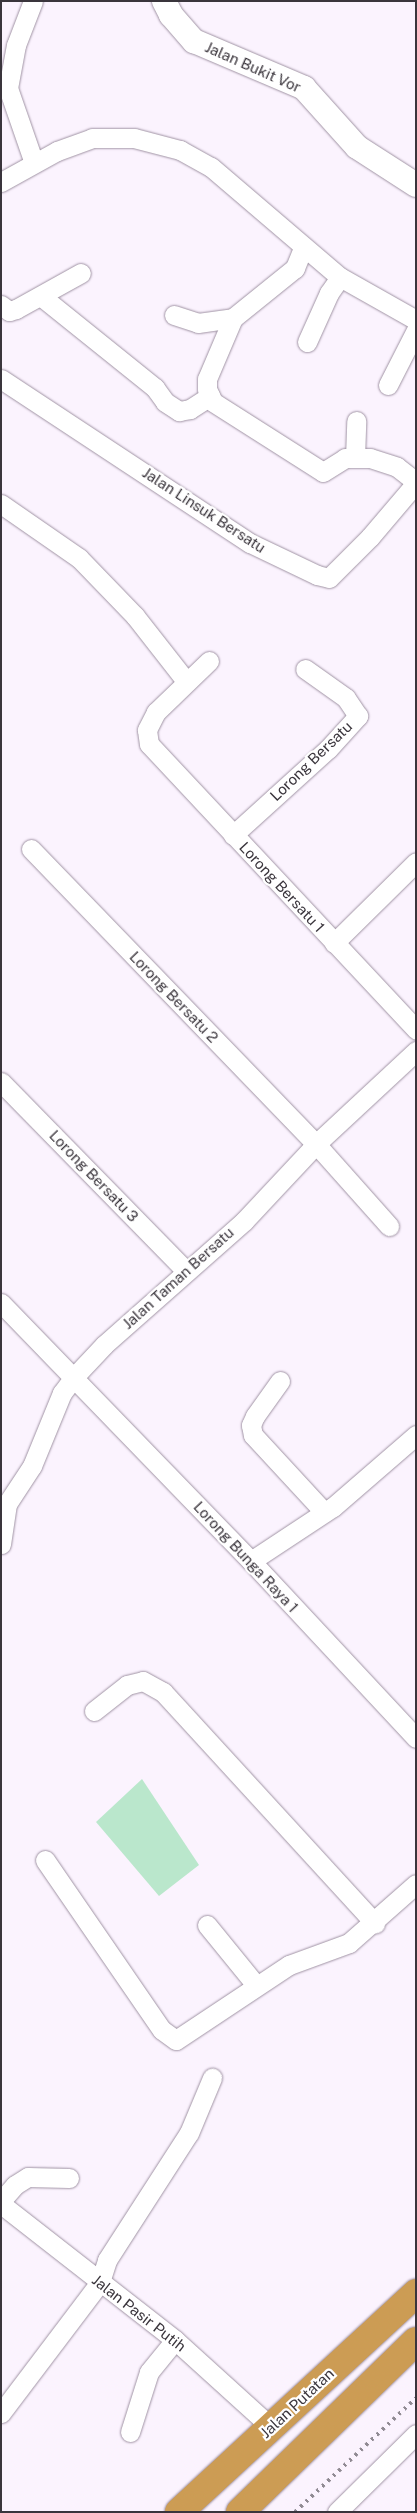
<!DOCTYPE html>
<style>
body{margin:0}
#map{position:relative;width:417px;height:2513px;overflow:hidden;background:#fbf3fe;font-family:"Public Sans",sans-serif}
div>[style]{position:absolute}
.green>*{inset:0;background:#bae7cc}
.roads{filter:drop-shadow(0 0 1px #a093a4) drop-shadow(0 0 1px #a093a4)}
.minor>*{height:19px;margin:-9.5px;padding:0 9.5px;transform-origin:9.5px;border-radius:9.5px;background:#fff}
.tertiary>*{height:24px;margin:-12px;padding:0 12px;transform-origin:12px;border-radius:12px;background:#fff}
.trunk>*{height:28px;margin:-14px;padding:0 14px;transform-origin:14px;border-radius:14px;background:#cc9c54}
.rail>*{height:4px;margin-top:-2px;transform-origin:0;background:repeating-linear-gradient(90deg,#908a93 0 2.5px,transparent 0 7.5px)}
span{translate:-50% -50%;white-space:nowrap;text-align:center;line-height:1.15;-webkit-text-stroke:4.5px #fff;paint-order:stroke}
.street-label{font-size:15px;color:#3a353c}
.frame{position:absolute;inset:0;border:2px solid #3a353c;pointer-events:none}
</style>
<div id="map">
<div class="green">
<div style="clip-path:polygon(142px 1779px,199px 1865px,159px 1896px,96px 1822px)"></div>
</div>
<div class="roads">
<div class="minor">
<div style="left:33px;top:1px;width:47px;rotate:111.1deg"></div>
<div style="left:16px;top:45px;width:44px;rotate:100.5deg"></div>
<div style="left:8px;top:88px;width:79px;rotate:70.9deg"></div>
<div style="left:1px;top:182px;width:64px;rotate:-29deg"></div>
<div style="left:57px;top:151px;width:37px;rotate:-20deg"></div>
<div style="left:92px;top:138px;width:42px"></div>
<div style="left:134px;top:138px;width:48px;rotate:14.6deg"></div>
<div style="left:180px;top:150px;width:35px;rotate:29deg"></div>
<div style="left:211px;top:167px;width:170px;rotate:40.5deg"></div>
<div style="left:340px;top:277px;width:87px;rotate:29.5deg"></div>
<div style="left:303px;top:248px;width:22px;rotate:112deg"></div>
<div style="left:295px;top:268px;width:80px;rotate:141.1deg"></div>
<div style="left:233px;top:318px;width:66px;rotate:113.1deg"></div>
<div style="left:207px;top:379px;width:10px;rotate:90deg"></div>
<div style="left:207px;top:389px;width:14px;rotate:65deg"></div>
<div style="left:213px;top:402px;width:130px;rotate:32.5deg"></div>
<div style="left:323px;top:472px;width:26px;rotate:-32deg"></div>
<div style="left:345px;top:458px;width:25px"></div>
<div style="left:370px;top:458px;width:28px;rotate:18deg"></div>
<div style="left:397px;top:467px;width:24px;rotate:38deg"></div>
<div style="left:42px;top:297px;width:145px;rotate:38.8deg"></div>
<div style="left:155px;top:388px;width:17px;rotate:54deg"></div>
<div style="left:165px;top:402px;width:17px;rotate:33deg"></div>
<div style="left:179px;top:411px;width:11px;rotate:-10deg"></div>
<div style="left:190px;top:409px;width:24px;rotate:-33deg"></div>
<div style="left:1px;top:305px;width:10px;rotate:37deg"></div>
<div style="left:9px;top:311px;width:7px;rotate:-16deg"></div>
<div style="left:16px;top:309px;width:74px;rotate:-29deg"></div>
<div style="left:174px;top:315px;width:25px;rotate:18deg"></div>
<div style="left:198px;top:323px;width:35px;rotate:-8deg"></div>
<div style="left:307px;top:342px;width:54px;rotate:-65.8deg"></div>
<div style="left:329px;top:293px;width:19px;rotate:-55deg"></div>
<div style="left:1px;top:379px;width:298px;rotate:33.4deg"></div>
<div style="left:250px;top:543px;width:74px;rotate:25.5deg"></div>
<div style="left:317px;top:575px;width:12px;rotate:14deg"></div>
<div style="left:329px;top:578px;width:58px;rotate:-45deg"></div>
<div style="left:370px;top:537px;width:71px;rotate:-49.6deg"></div>
<div style="left:388px;top:385px;width:62px;rotate:-63deg"></div>
<div style="left:355px;top:458px;width:37px;rotate:-88deg"></div>
<div style="left:1px;top:504px;width:95px;rotate:34.7deg"></div>
<div style="left:79px;top:558px;width:81px;rotate:46deg"></div>
<div style="left:135px;top:616px;width:83px;rotate:51.9deg"></div>
<div style="left:209px;top:661px;width:74px;rotate:136.1deg"></div>
<div style="left:156px;top:712px;width:20px;rotate:117deg"></div>
<div style="left:147px;top:730px;width:14px;rotate:82deg"></div>
<div style="left:149px;top:744px;width:391px;rotate:46.9deg"></div>
<div style="left:233px;top:835px;width:128px;rotate:-42.2deg"></div>
<div style="left:328px;top:749px;width:45px;rotate:-47.7deg"></div>
<div style="left:358px;top:716px;width:22px;rotate:-124deg"></div>
<div style="left:346px;top:698px;width:50px;rotate:-144.7deg"></div>
<div style="left:31px;top:849px;width:410px;rotate:46deg"></div>
<div style="left:316px;top:1144px;width:110px;rotate:48.3deg"></div>
<div style="left:334px;top:943px;width:115px;rotate:-44.6deg"></div>
<div style="left:1px;top:1082px;width:264px;rotate:45.6deg"></div>
<div style="left:1px;top:1303px;width:359px;rotate:45.9deg"></div>
<div style="left:251px;top:1561px;width:242px;rotate:47deg"></div>
<div style="left:280px;top:1381px;width:43px;rotate:125.5deg"></div>
<div style="left:255px;top:1416px;width:10px;rotate:114deg"></div>
<div style="left:251px;top:1425px;width:10px;rotate:79deg"></div>
<div style="left:253px;top:1435px;width:105px;rotate:47.3deg"></div>
<div style="left:1px;top:1544px;width:40px;rotate:-81.5deg"></div>
<div style="left:7px;top:1504px;width:45px;rotate:-56.7deg"></div>
<div style="left:32px;top:1466px;width:79px;rotate:-67.7deg"></div>
<div style="left:62px;top:1393px;width:20px;rotate:-53deg"></div>
<div style="left:74px;top:1377px;width:44px;rotate:-46.8deg"></div>
<div style="left:104px;top:1345px;width:187px;rotate:-41.5deg"></div>
<div style="left:244px;top:1221px;width:105px;rotate:-46.9deg"></div>
<div style="left:316px;top:1144px;width:137px;rotate:-42.9deg"></div>
<div style="left:251px;top:1561px;width:98px;rotate:-33.4deg"></div>
<div style="left:333px;top:1507px;width:110px;rotate:-40.9deg"></div>
<div style="left:94px;top:1711px;width:42px;rotate:-38.2deg"></div>
<div style="left:127px;top:1685px;width:16px;rotate:-14deg"></div>
<div style="left:143px;top:1681px;width:23px;rotate:29deg"></div>
<div style="left:163px;top:1692px;width:314px;rotate:47.5deg"></div>
<div style="left:45px;top:1860px;width:206px;rotate:55.5deg"></div>
<div style="left:162px;top:2030px;width:17px;rotate:36deg"></div>
<div style="left:176px;top:2040px;width:136px;rotate:-33.6deg"></div>
<div style="left:289px;top:1965px;width:64px;rotate:-20.1deg"></div>
<div style="left:349px;top:1943px;width:89px;rotate:-41.4deg"></div>
<div style="left:207px;top:1925px;width:77px;rotate:50.8deg"></div>
<div style="left:1px;top:2201px;width:21px;rotate:-49deg"></div>
<div style="left:15px;top:2185px;width:15px;rotate:-32deg"></div>
<div style="left:28px;top:2177px;width:41px;rotate:1.4deg"></div>
<div style="left:1px;top:2204px;width:221px;rotate:38deg"></div>
<div style="left:175px;top:2340px;width:130px;rotate:42.2deg"></div>
<div style="left:1px;top:2413px;width:164px;rotate:-52.9deg"></div>
<div style="left:100px;top:2282px;width:23px;rotate:-72deg"></div>
<div style="left:107px;top:2260px;width:151px;rotate:-57.2deg"></div>
<div style="left:189px;top:2133px;width:60px;rotate:-67.3deg"></div>
<div style="left:130px;top:2432px;width:63px;rotate:-72.4deg"></div>
<div style="left:149px;top:2372px;width:41px;rotate:-50.9deg"></div>
<div style="left:337px;top:2512px;width:111px;rotate:-44.6deg"></div>
</div>
<div class="tertiary">
<div style="left:164px;top:1px;width:16px;rotate:63deg"></div>
<div style="left:171px;top:15px;width:35px;rotate:49deg"></div>
<div style="left:194px;top:41px;width:120px;rotate:23.1deg"></div>
<div style="left:304px;top:88px;width:79px;rotate:48.1deg"></div>
<div style="left:357px;top:147px;width:70px;rotate:32.8deg"></div>
</div>
<div class="trunk">
<div style="left:179px;top:2512px;width:323px;rotate:-42.7deg"></div>
<div style="left:240px;top:2512px;width:245px;rotate:-44.2deg"></div>
</div>
</div>
<div class="rail">
<div style="left:295px;top:2512px;width:166px;rotate:-43.3deg"></div>
</div>
<div class="street-label">
<span style="left:253px;top:67px;rotate:24deg">Jalan Bukit Vor</span>
<span style="left:204px;top:510px;rotate:33deg">Jalan Linsuk Bersatu</span>
<span style="left:311px;top:761px;rotate:-44deg">Lorong Bersatu</span>
<span style="left:282px;top:887px;rotate:47deg">Lorong Bersatu 1</span>
<span style="left:174px;top:997px;rotate:46deg">Lorong Bersatu 2</span>
<span style="left:94px;top:1176px;rotate:46deg">Lorong Bersatu 3</span>
<span style="left:178px;top:1278px;rotate:-42deg">Jalan Taman Bersatu</span>
<span style="left:246px;top:1557px;rotate:47deg">Lorong Bunga Raya 1</span>
<span style="left:139px;top:2313px;rotate:38deg">Jalan Pasir Putih</span>
<span style="left:297px;top:2403px;rotate:-43deg">Jalan Putatan</span>
</div>
<div class="frame"></div>
</div>
